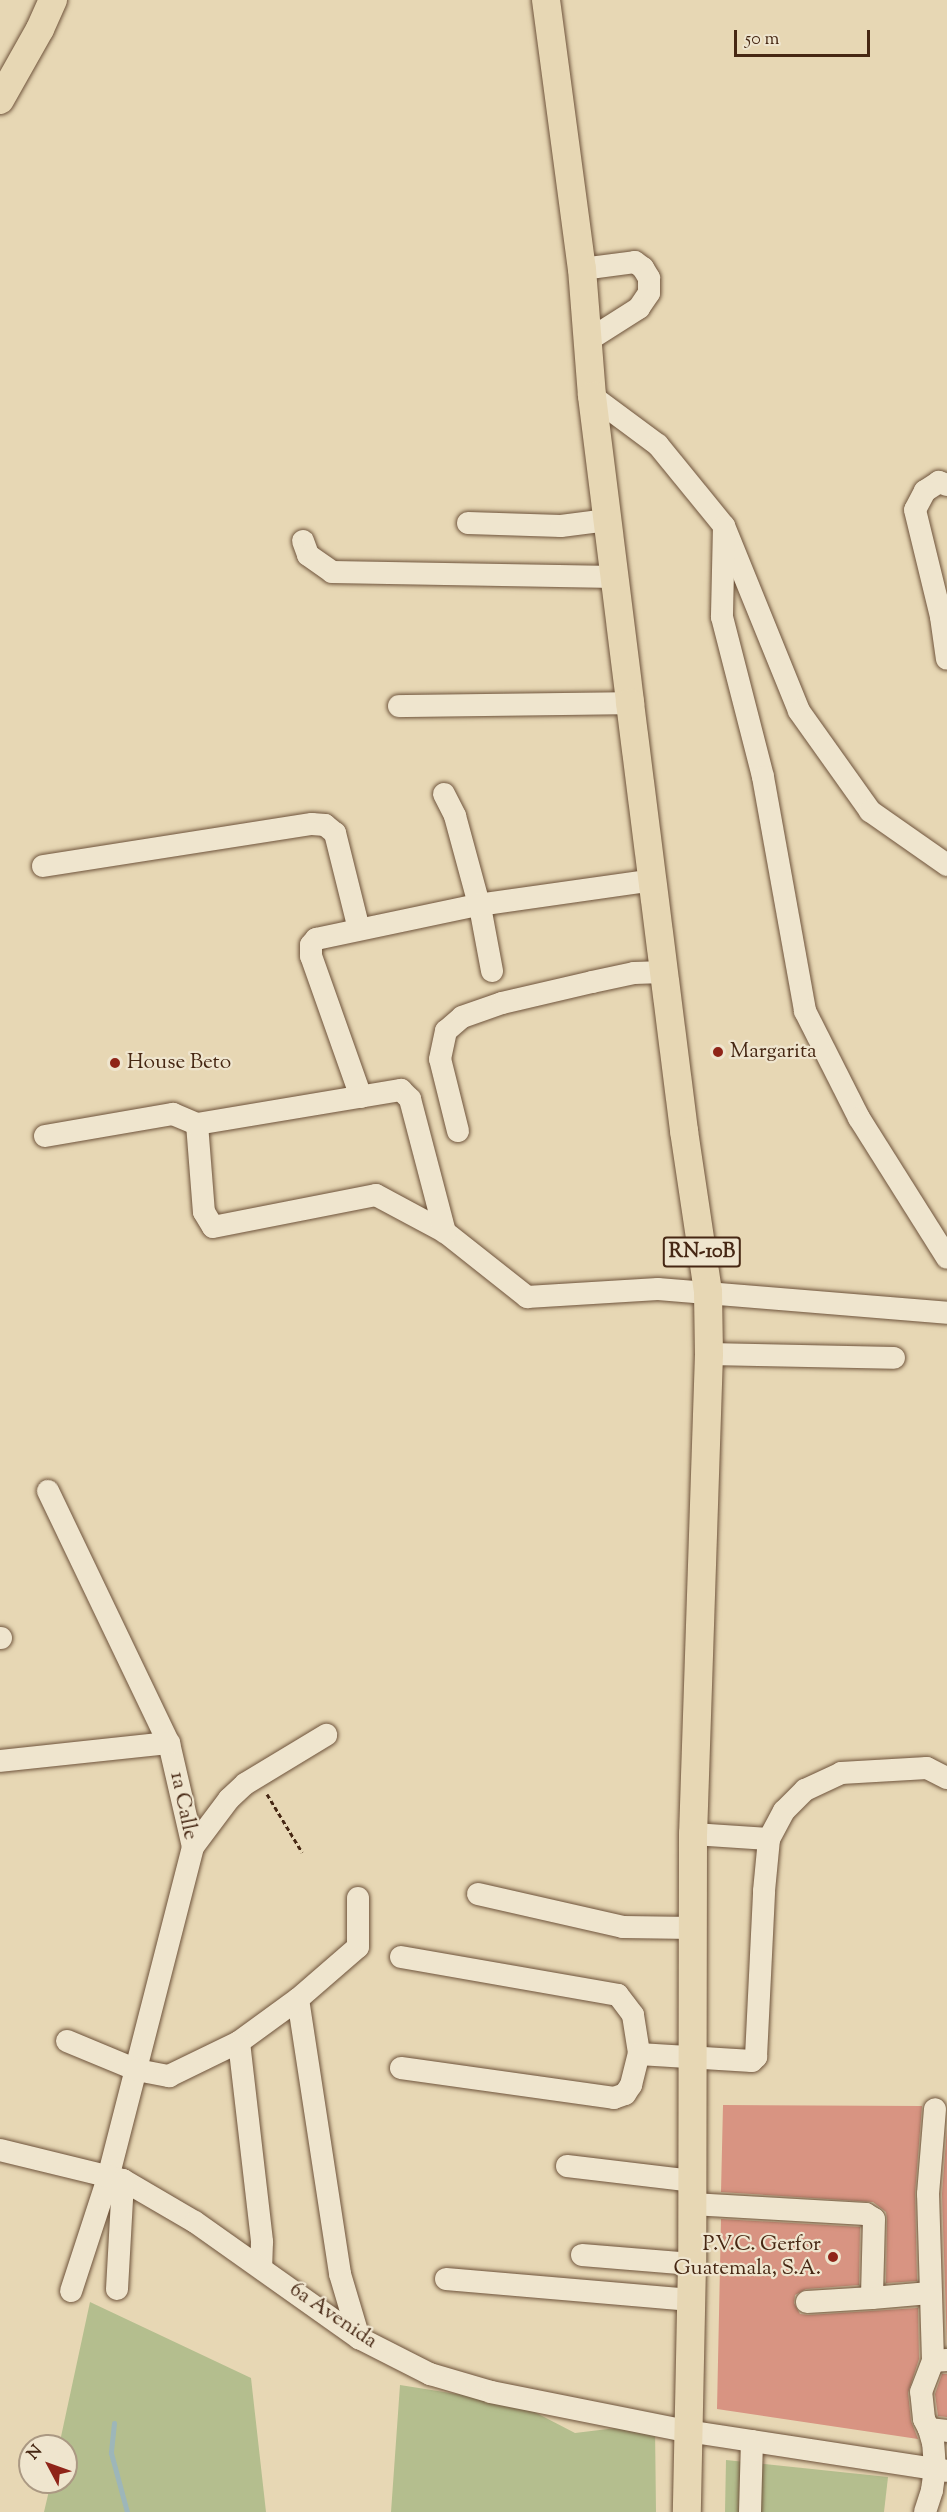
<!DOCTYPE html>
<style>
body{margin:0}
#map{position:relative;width:947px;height:2512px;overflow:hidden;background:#e7d7b4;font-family:"Sorts Mill Goudy",serif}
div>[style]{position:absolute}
.green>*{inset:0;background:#b4be8e}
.stream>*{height:5px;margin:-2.5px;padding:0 2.5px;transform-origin:2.5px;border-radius:2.5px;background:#9db6b9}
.building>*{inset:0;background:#d89482}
.path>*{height:3px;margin-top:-1.5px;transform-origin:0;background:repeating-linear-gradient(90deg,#462713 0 4.5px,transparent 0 7.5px)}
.roads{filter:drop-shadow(0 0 2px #6e533b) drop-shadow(0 0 2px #6e533b)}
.minor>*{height:22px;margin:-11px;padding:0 11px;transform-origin:11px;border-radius:11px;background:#efe5ce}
.major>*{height:28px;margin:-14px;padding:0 14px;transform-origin:14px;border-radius:14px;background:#e7d7b4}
.dots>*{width:16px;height:16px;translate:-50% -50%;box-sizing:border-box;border:3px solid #efe5ce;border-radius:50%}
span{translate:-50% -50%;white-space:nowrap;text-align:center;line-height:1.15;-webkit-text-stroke:4.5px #efe5ce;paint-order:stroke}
.shield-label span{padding:2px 4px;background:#efe5ce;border:2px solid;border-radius:4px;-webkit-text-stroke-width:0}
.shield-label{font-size:20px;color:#462713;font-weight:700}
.poi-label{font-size:21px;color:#462713}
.left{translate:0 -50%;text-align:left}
.right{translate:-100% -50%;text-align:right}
.street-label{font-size:21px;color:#462713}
.north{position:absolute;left:18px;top:2434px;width:60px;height:60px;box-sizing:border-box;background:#efe5ce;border:2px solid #ab9983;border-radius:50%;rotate:311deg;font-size:16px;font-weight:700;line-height:24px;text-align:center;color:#462713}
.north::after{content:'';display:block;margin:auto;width:21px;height:27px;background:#8f2418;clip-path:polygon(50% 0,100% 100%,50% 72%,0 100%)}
.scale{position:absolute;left:734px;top:30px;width:136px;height:27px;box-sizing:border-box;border:3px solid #462713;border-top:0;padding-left:8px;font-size:18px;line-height:21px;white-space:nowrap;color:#462713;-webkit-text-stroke:4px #efe5ce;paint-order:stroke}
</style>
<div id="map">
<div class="green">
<div style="clip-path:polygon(90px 2302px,251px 2378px,266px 2512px,44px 2512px,51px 2482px,66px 2482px,66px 2446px,59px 2446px)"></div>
<div style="clip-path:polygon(400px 2385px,519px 2404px,575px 2433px,641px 2425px,655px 2427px,656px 2512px,391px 2512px)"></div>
<div style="clip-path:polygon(726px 2460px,888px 2477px,884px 2512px,725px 2512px)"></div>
</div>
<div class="stream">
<div style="left:114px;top:2423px;width:30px;rotate:96deg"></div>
<div style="left:111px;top:2453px;width:61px;rotate:74.8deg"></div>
</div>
<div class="building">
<div style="clip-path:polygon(723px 2105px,922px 2106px,915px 2193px,917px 2281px,886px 2283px,887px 2219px,886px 2212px,873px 2202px,721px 2192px)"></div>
<div style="clip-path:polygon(947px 2128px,947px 2347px,942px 2194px)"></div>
<div style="clip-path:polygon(721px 2219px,860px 2227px,859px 2285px,806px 2289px,795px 2295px,794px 2303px,800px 2314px,808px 2315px,918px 2308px,919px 2359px,908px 2393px,911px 2421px,918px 2439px,717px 2409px)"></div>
<div style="clip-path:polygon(942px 2374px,947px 2374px,947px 2417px,938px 2416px,935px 2394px)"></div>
</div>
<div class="path">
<div style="left:267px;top:1794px;width:68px;rotate:58.9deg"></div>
</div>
<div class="roads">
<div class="minor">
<div style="left:582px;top:269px;width:53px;rotate:-7.5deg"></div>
<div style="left:635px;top:262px;width:10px;rotate:37deg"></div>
<div style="left:643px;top:268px;width:12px;rotate:59deg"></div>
<div style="left:649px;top:278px;width:15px;rotate:90deg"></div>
<div style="left:649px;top:293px;width:18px;rotate:124deg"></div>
<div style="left:639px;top:308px;width:62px;rotate:147.6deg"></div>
<div style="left:592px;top:396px;width:82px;rotate:36.6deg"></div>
<div style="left:658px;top:445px;width:104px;rotate:50.8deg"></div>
<div style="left:724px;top:526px;width:200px;rotate:67.9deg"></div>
<div style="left:799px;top:711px;width:123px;rotate:54.6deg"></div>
<div style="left:870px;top:811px;width:94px;rotate:35deg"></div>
<div style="left:947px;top:485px;width:9px;rotate:-159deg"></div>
<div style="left:939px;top:482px;width:17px;rotate:147deg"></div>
<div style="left:925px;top:491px;width:21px;rotate:118deg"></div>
<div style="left:915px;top:510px;width:110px;rotate:76.3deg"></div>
<div style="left:941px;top:617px;width:42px;rotate:81.9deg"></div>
<div style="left:468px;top:523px;width:93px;rotate:1.8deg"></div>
<div style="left:561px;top:526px;width:47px;rotate:-7.3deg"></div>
<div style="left:724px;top:526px;width:91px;rotate:91.3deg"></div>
<div style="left:722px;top:617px;width:165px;rotate:75.6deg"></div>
<div style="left:763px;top:777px;width:238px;rotate:79.8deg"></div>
<div style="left:805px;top:1011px;width:120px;rotate:63.2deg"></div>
<div style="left:859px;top:1118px;width:165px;rotate:57.8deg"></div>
<div style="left:303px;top:541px;width:15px;rotate:70deg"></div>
<div style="left:308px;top:555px;width:29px;rotate:35deg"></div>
<div style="left:332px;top:572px;width:283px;rotate:1deg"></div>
<div style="left:399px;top:706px;width:231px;rotate:-0.7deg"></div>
<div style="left:444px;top:794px;width:25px;rotate:63deg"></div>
<div style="left:455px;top:816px;width:99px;rotate:74.8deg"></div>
<div style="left:481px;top:912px;width:60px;rotate:79.4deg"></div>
<div style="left:43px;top:866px;width:272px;rotate:-8.9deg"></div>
<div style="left:312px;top:824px;width:13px;rotate:4deg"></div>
<div style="left:325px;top:825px;width:13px;rotate:39deg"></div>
<div style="left:335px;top:833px;width:99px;rotate:76deg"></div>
<div style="left:361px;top:1097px;width:150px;rotate:-109.5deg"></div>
<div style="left:311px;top:956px;width:11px;rotate:-90deg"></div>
<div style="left:311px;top:945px;width:8px;rotate:-50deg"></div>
<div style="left:316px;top:939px;width:166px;rotate:-11.9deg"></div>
<div style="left:478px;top:905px;width:177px;rotate:-8.1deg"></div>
<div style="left:197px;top:1124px;width:88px;rotate:85.5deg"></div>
<div style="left:204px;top:1212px;width:17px;rotate:59deg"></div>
<div style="left:213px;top:1227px;width:166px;rotate:-11.1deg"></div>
<div style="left:376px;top:1195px;width:78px;rotate:28.2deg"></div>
<div style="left:445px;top:1232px;width:105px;rotate:38.4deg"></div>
<div style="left:527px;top:1297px;width:131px;rotate:-3.5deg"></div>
<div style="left:658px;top:1289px;width:290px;rotate:4.7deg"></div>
<div style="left:458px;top:1131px;width:74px;rotate:-104deg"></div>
<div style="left:440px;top:1059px;width:29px;rotate:-78deg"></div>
<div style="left:446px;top:1031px;width:21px;rotate:-41deg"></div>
<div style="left:462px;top:1017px;width:42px;rotate:-19.3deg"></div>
<div style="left:502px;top:1003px;width:92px;rotate:-13.1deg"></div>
<div style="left:592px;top:982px;width:43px;rotate:-12.1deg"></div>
<div style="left:634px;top:973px;width:30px;rotate:-2deg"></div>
<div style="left:45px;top:1136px;width:130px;rotate:-9.8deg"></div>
<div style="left:173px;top:1114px;width:26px;rotate:23deg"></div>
<div style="left:197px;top:1124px;width:207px;rotate:-9.5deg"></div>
<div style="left:401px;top:1090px;width:13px;rotate:45deg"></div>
<div style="left:410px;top:1099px;width:138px;rotate:75.3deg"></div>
<div style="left:709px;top:1354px;width:185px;rotate:1.2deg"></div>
<div style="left:48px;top:1491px;width:280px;rotate:64.4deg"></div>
<div style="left:169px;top:1743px;width:107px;rotate:77deg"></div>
<div style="left:193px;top:1847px;width:339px;rotate:104.4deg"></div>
<div style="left:109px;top:2175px;width:122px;rotate:108.1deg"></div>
<div style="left:0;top:1638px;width:1px"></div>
<div style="left:0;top:1761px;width:170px;rotate:-6.1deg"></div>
<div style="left:693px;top:1834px;width:76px;rotate:3.8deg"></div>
<div style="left:193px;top:1847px;width:60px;rotate:-53.1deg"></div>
<div style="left:229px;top:1799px;width:22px;rotate:-43deg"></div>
<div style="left:245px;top:1784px;width:95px;rotate:-31.2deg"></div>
<div style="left:478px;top:1894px;width:149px;rotate:12.8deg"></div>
<div style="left:623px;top:1927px;width:70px;rotate:0.8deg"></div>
<div style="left:401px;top:1957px;width:220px;rotate:9.9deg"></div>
<div style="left:618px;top:1995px;width:25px;rotate:53deg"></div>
<div style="left:633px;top:2015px;width:39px;rotate:81deg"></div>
<div style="left:639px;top:2054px;width:113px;rotate:3.5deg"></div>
<div style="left:752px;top:2061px;width:6px;rotate:-45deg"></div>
<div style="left:756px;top:2057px;width:166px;rotate:-87.2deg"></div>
<div style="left:764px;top:1891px;width:52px;rotate:-84.5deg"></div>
<div style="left:769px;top:1839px;width:32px;rotate:-62deg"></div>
<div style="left:784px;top:1811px;width:30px;rotate:-45deg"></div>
<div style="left:805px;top:1790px;width:40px;rotate:-25deg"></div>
<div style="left:841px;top:1773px;width:86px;rotate:-3.3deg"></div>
<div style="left:927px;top:1768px;width:22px;rotate:27deg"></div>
<div style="left:298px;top:1999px;width:278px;rotate:81.3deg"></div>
<div style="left:340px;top:2274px;width:67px;rotate:73.5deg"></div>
<div style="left:67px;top:2041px;width:76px;rotate:22.5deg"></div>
<div style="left:137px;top:2070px;width:33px;rotate:11deg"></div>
<div style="left:169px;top:2076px;width:78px;rotate:-25.9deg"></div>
<div style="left:239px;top:2042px;width:73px;rotate:-36.1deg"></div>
<div style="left:298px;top:1999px;width:79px;rotate:-40.9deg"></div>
<div style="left:358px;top:1947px;width:49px;rotate:-90deg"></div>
<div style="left:239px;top:2042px;width:201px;rotate:83.4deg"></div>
<div style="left:262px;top:2242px;width:25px;rotate:92deg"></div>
<div style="left:401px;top:2068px;width:215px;rotate:8deg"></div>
<div style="left:614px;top:2098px;width:12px;rotate:-20deg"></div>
<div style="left:625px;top:2094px;width:11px;rotate:-56deg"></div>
<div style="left:631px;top:2085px;width:32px;rotate:-76deg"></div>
<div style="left:0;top:2150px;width:127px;rotate:13.7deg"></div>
<div style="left:123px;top:2180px;width:83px;rotate:30.3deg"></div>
<div style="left:195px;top:2222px;width:201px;rotate:35.3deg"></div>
<div style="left:359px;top:2338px;width:80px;rotate:26.9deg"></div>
<div style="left:430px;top:2374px;width:64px;rotate:16.4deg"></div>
<div style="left:491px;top:2392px;width:200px;rotate:11.3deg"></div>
<div style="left:687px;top:2431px;width:263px;rotate:8.7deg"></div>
<div style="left:567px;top:2166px;width:126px;rotate:6.8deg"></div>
<div style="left:692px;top:2204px;width:174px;rotate:3.3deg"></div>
<div style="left:866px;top:2214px;width:9px;rotate:32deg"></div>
<div style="left:874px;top:2219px;width:79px;rotate:91.5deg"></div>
<div style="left:872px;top:2298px;width:58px;rotate:-4.9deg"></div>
<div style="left:582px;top:2255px;width:110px;rotate:4.7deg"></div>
<div style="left:446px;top:2279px;width:246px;rotate:4.9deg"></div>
<div style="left:117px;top:2289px;width:109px;rotate:-86.8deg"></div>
<div style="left:807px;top:2302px;width:65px;rotate:-3.5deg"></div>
<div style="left:933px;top:2361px;width:167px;rotate:-91.7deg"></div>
<div style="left:928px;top:2194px;width:85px;rotate:-85.3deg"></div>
<div style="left:929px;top:2429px;width:11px;rotate:-117deg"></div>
<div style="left:924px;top:2419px;width:27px;rotate:-96deg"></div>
<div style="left:921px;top:2392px;width:33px;rotate:-69deg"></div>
<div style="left:933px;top:2361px;width:14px;rotate:-4deg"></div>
<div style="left:750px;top:2512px;width:71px;rotate:-88.4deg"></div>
<div style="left:925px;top:2512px;width:23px;rotate:-72deg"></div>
<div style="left:932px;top:2490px;width:21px;rotate:-82deg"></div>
<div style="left:935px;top:2469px;width:26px;rotate:-94deg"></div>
<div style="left:933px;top:2443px;width:15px;rotate:-106deg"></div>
<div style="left:929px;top:2429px;width:18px;rotate:6deg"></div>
</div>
<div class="major">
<div style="left:546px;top:0;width:271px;rotate:82.4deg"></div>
<div style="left:582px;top:269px;width:127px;rotate:85.5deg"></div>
<div style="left:592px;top:396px;width:309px;rotate:82.9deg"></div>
<div style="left:630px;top:703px;width:431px;rotate:82.8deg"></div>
<div style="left:684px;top:1131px;width:163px;rotate:81.5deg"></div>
<div style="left:708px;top:1292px;width:62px;rotate:89.1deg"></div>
<div style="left:709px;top:1354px;width:480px;rotate:91.9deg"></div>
<div style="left:693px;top:1834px;width:430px;rotate:90.1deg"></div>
<div style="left:692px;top:2264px;width:248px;rotate:91.2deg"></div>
<div style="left:0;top:100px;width:81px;rotate:-60.6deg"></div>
<div style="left:40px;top:29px;width:32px;rotate:-66deg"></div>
</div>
</div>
<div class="dots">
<div style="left:718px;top:1052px;background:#8f2418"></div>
<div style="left:115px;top:1063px;background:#8f2418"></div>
<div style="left:833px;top:2257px;background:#8f2418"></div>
</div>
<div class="shield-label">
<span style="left:702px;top:1252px">RN-10B</span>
</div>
<div class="poi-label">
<span class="left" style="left:730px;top:1052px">Margarita</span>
<span class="left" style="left:127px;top:1063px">House Beto</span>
<span class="right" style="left:821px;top:2257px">P.V.C. Gerfor<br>Guatemala, S.A.</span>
</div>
<div class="street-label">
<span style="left:183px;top:1806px;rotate:78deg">1a Calle</span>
<span style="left:333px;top:2316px;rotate:34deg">6a Avenida</span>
</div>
<div class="north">N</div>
<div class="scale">50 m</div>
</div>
